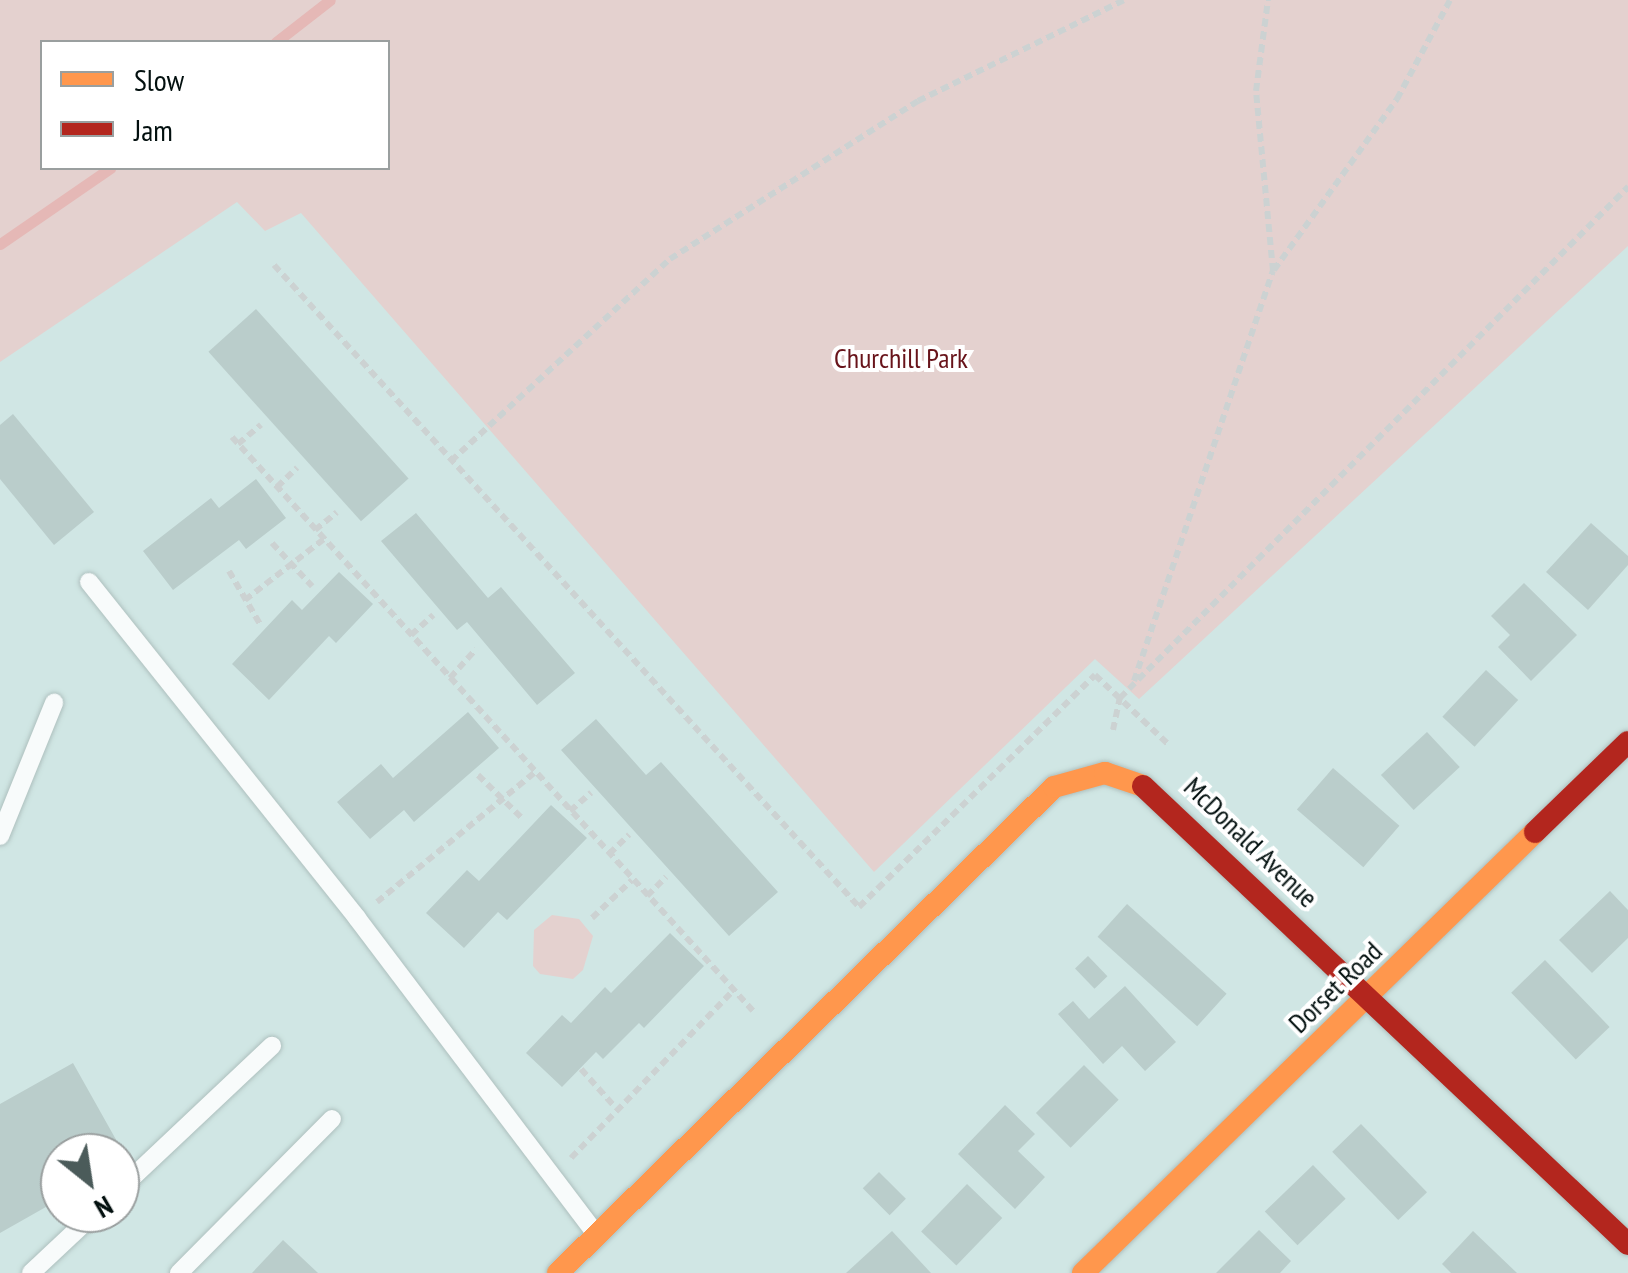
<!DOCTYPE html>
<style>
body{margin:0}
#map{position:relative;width:1628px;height:1273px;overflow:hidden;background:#d0e6e4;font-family:"PT Sans Narrow",sans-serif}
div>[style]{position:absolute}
.green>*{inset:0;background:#e4d1cf}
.stream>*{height:11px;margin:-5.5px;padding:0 5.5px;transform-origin:5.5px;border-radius:5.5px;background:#e5b8b6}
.building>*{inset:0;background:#bacdcb;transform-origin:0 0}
.path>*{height:6px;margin-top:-3px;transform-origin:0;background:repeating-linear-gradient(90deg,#ccd2d2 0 8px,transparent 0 13px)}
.roads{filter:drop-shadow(0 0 2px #aec0be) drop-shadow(0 0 2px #aec0be)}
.lane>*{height:18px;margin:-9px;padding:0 9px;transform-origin:9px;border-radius:9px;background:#f8fbfb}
.slow>*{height:22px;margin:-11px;padding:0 11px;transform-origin:11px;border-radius:11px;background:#ff974d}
.jam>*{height:22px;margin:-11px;padding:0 11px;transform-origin:11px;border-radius:11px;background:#b3261e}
span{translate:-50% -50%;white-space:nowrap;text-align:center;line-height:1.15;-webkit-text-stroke:8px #fff;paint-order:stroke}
.park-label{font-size:28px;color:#68131a}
.street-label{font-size:28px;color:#03100f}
.legend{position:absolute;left:40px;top:40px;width:350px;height:130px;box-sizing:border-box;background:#fff;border:2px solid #9a9f9f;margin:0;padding:12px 18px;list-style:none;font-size:30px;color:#03100f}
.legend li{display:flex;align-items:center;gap:20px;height:50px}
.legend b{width:50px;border:2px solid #9a9f9f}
.north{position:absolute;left:40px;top:1133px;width:100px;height:100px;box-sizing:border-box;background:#fff;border:2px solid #9a9f9f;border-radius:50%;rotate:150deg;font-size:28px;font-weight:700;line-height:40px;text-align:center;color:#03100f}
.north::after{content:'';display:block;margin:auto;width:35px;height:45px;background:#4b5b5a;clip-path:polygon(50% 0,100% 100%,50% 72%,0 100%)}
</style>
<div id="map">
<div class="green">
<div style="clip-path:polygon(evenodd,0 0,1628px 0,1628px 246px,1139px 699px,1095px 659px,874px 872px,301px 213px,265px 231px,237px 202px,0 362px,0 0,42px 42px,388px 42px,388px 168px,42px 168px,42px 42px)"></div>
<div style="clip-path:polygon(552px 915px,579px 919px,593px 936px,583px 970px,573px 979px,540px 974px,533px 966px,534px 930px)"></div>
</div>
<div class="stream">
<div style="left:276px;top:42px;width:68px;rotate:-37.9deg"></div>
<div style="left:0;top:244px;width:134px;rotate:-34.6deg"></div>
</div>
<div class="building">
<div style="left:256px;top:309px;width:228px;height:64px;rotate:48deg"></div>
<div style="clip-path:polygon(13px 414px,94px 512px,54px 545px,0 479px,0 425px)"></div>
<div style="clip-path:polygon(256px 479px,286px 518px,246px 549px,239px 540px,173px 590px,143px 551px,211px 498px,219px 508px)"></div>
<div style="clip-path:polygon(416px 513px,488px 598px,501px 587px,575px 673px,537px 705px,467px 622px,457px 630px,381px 541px)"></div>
<div style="clip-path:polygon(1591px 523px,1628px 556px,1628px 565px,1588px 610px,1546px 572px)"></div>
<div style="clip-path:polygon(339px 572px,373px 604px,336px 643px,329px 636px,269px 700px,232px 664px,292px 600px,302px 610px)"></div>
<div style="clip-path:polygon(1524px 583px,1577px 635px,1531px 681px,1498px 647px,1510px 635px,1491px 616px)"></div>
<div style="left:1486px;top:670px;width:44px;height:64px;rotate:43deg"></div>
<div style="clip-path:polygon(468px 712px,499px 748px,414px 822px,404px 810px,370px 839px,337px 802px,381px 764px,393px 778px)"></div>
<div style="clip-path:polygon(596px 719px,646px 775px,661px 762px,778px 892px,729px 936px,561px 750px)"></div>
<div style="left:1427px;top:732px;width:48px;height:63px;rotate:47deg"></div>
<div style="left:1333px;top:768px;width:88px;height:55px;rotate:41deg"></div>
<div style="clip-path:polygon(551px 805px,587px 838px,507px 920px,498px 912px,464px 948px,426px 913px,467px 870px,479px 881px)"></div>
<div style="clip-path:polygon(1610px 891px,1628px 910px,1628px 938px,1592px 973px,1559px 940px)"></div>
<div style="left:1127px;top:904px;width:134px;height:44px;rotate:42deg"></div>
<div style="clip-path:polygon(670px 933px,704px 966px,644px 1028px,639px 1023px,603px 1059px,596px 1052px,562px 1087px,526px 1053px,562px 1015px,571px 1023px,605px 987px,611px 993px)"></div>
<div style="left:1088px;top:956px;width:28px;height:18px;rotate:46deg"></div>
<div style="left:1545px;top:960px;width:93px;height:47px;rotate:46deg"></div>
<div style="clip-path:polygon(1125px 986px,1176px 1042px,1145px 1071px,1122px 1046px,1103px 1064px,1058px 1014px,1073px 1001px,1089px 1019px)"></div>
<div style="clip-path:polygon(73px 1063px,128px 1161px,120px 1165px,120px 1153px,60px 1153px,60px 1199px,0 1233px,0 1104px)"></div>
<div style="left:1084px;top:1065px;width:49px;height:68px;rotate:45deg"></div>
<div style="clip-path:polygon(1005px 1105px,1035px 1134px,1018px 1151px,1045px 1177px,1015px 1209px,958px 1154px)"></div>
<div style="left:1361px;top:1124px;width:95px;height:40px;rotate:46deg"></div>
<div style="left:1313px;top:1165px;width:47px;height:67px;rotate:46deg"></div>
<div style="left:879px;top:1172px;width:38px;height:23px;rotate:45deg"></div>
<div style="left:967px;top:1184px;width:49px;height:66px;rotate:44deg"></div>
<div style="clip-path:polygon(1259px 1230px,1291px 1261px,1280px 1273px,1216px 1273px)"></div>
<div style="clip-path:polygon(892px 1231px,931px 1273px,846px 1273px)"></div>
<div style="clip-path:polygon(1473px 1231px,1517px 1273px,1451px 1273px,1442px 1264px)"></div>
<div style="clip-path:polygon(283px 1240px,318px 1273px,252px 1273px)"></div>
</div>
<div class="path">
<div style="left:274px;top:265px;width:869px;rotate:47.66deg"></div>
<div style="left:859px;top:907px;width:331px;rotate:-44.5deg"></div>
<div style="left:1095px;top:675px;width:103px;rotate:43.4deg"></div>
<div style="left:1274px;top:270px;width:211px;rotate:-54.3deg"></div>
<div style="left:1397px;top:99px;width:112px;rotate:-61.8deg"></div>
<div style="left:232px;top:437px;width:775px;rotate:47.77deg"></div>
<div style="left:238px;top:444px;width:30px;rotate:-40deg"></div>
<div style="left:451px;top:461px;width:298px;rotate:-42.7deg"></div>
<div style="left:670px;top:259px;width:294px;rotate:-32.5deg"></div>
<div style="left:918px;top:101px;width:229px;rotate:-26.1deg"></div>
<div style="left:277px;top:487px;width:28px;rotate:-44deg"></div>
<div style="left:315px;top:530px;width:28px;rotate:-39deg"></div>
<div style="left:272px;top:543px;width:59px;rotate:47.1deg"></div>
<div style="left:229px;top:571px;width:61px;rotate:59.7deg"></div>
<div style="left:245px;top:600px;width:100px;rotate:-37.7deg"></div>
<div style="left:411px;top:635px;width:30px;rotate:-42deg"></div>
<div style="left:450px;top:678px;width:39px;rotate:-48deg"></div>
<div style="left:1134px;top:681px;width:433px;rotate:-71.3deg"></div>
<div style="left:1273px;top:271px;width:181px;rotate:-95.4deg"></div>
<div style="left:1256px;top:91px;width:92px;rotate:-82.5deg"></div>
<div style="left:1113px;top:730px;width:33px;rotate:-78deg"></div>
<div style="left:1120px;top:698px;width:721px;rotate:-45.17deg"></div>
<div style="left:478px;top:775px;width:63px;rotate:44.4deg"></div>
<div style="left:570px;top:811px;width:28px;rotate:-41deg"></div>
<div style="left:609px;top:854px;width:28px;rotate:-44deg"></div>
<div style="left:647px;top:896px;width:27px;rotate:-45deg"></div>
<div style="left:377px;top:902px;width:205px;rotate:-39.4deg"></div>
<div style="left:592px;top:918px;width:55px;rotate:-43.5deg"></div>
<div style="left:581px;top:1069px;width:51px;rotate:48.2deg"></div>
<div style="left:571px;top:1158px;width:234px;rotate:-45.9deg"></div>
</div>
<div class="roads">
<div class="lane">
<div style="left:89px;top:582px;width:430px;rotate:51.4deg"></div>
<div style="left:357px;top:918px;width:395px;rotate:52.9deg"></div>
<div style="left:0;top:836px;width:144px;rotate:-67.9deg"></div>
<div style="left:120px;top:1189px;width:209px;rotate:-43.3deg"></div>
<div style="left:31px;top:1273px;width:88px;rotate:-43.2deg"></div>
<div style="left:179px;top:1273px;width:217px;rotate:-45.2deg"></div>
</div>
<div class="slow">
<div style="left:558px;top:1273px;width:694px;rotate:-44.42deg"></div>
<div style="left:1054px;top:787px;width:53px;rotate:-15.4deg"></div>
<div style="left:1105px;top:773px;width:40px;rotate:18.9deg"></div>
<div style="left:1083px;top:1273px;width:631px;rotate:-44.29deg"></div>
</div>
<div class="jam">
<div style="left:1143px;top:786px;width:667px;rotate:43.36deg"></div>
<div style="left:1535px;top:832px;width:129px;rotate:-44.1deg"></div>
</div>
</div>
<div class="park-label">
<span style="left:901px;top:358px">Churchill Park</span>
</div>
<div class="street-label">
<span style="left:1251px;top:842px;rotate:44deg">McDonald Avenue</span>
<span style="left:1335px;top:987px;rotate:-44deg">Dorset Road</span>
</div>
<ul class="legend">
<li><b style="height:12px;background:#ff974d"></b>Slow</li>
<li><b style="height:12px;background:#b3261e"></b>Jam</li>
</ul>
<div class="north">N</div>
</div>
